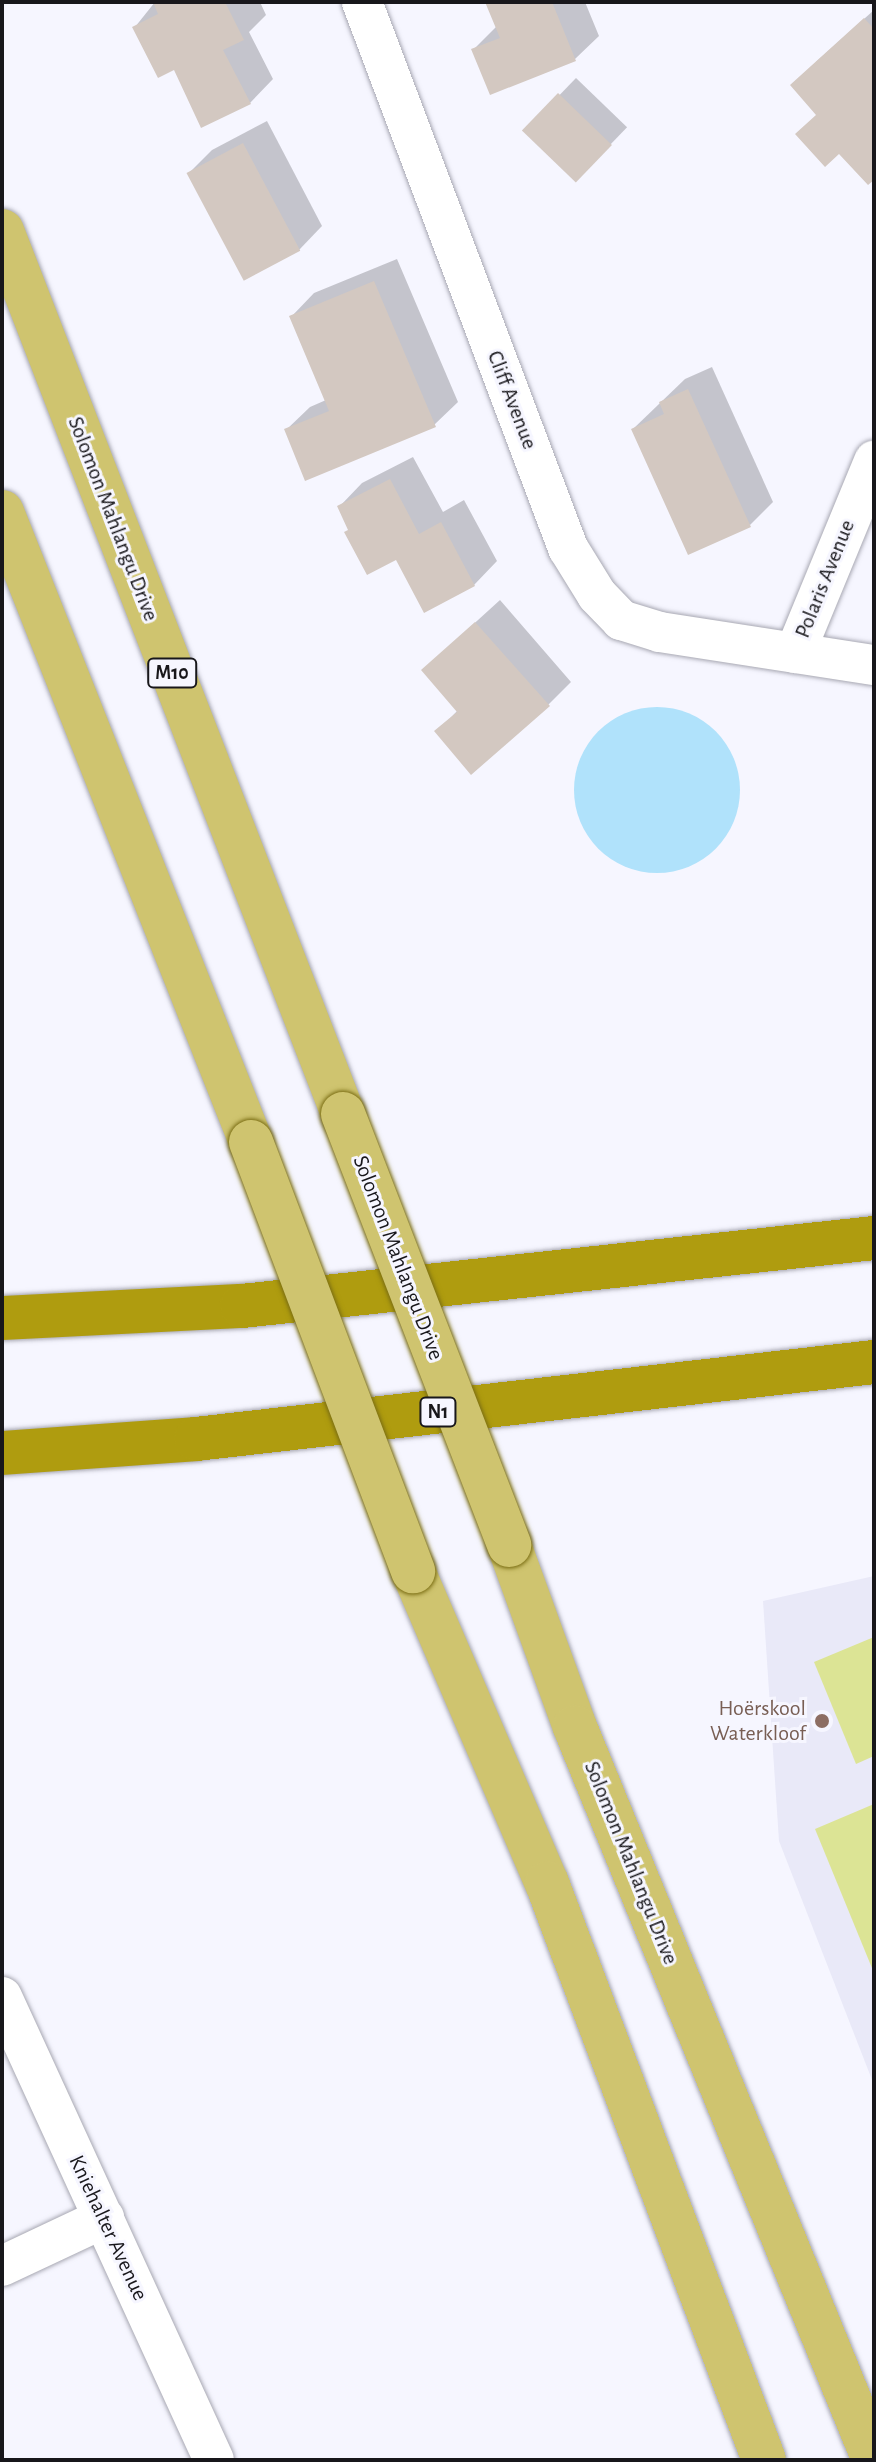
<!DOCTYPE html>
<meta charset="utf-8">
<style>
body{margin:0}
#map{position:relative;width:876px;height:2462px;overflow:hidden;background:#f6f6ff;font-family:"Alegreya Sans",sans-serif}
div>[style]{position:absolute}
.built>*{inset:0;background:#e9e9f8}
.green>*{inset:0;background:#dce495}
.water>*{inset:0;background:#b0e2fb}
.round{border-radius:50%}
.shadow>*{inset:0;background:#0003;transform-origin:0 0}
.building>*{inset:0;background:#d3c8c1;transform-origin:0 0}
.roads{filter:drop-shadow(0 0 2px #a8a8b3) drop-shadow(0 0 2px #a8a8b3)}
.minor>*{height:40px;margin:-20px;padding:0 20px;transform-origin:20px;border-radius:20px;background:#fff}
.major>*{height:44px;margin:-22px;padding:0 22px;transform-origin:22px;border-radius:22px;background:#cfc46f}
.highway>*{height:44px;margin:-22px;padding:0 22px;transform-origin:22px;border-radius:22px;background:#af9c0f}
.bridges{filter:drop-shadow(0 0 2px #7a6d13) drop-shadow(0 0 2px #7a6d13)}
.major-bridge>*{height:44px;margin:-22px;padding:0 22px;transform-origin:22px;border-radius:22px;background:#cfc46f}
.dots>*{width:22px;height:22px;translate:-50% -50%;box-sizing:border-box;border:4px solid #f6f6ff;border-radius:50%}
span{translate:-50% -50%;white-space:nowrap;text-align:center;line-height:1.15;-webkit-text-stroke:6px #f6f6ff;paint-order:stroke}
.shield-label span{padding:2px 6px;background:#f6f6ff;border:2px solid;border-radius:6px;-webkit-text-stroke-width:0}
.shield-label{font-size:20px;color:#18171b;font-weight:700}
.street-label{font-size:22px;color:#18171b}
.education-label{font-size:22px;color:#785e54}
.right{translate:-100% -50%;text-align:right}
.frame{position:absolute;inset:0;border:4px solid #18171b;pointer-events:none}
</style>
<div id="map">
<div class="built">
<div style="clip-path:polygon(874px 1576px,874px 2085px,779px 1841px,763px 1601px)"></div>
</div>
<div class="green">
<div style="clip-path:polygon(874px 1637px,874px 1756px,856px 1764px,814px 1662px)"></div>
<div style="clip-path:polygon(874px 1804px,874px 1973px,815px 1829px)"></div>
</div>
<div class="water">
<div class="round" style="left:574px;top:707px;width:166px;height:166px"></div>
</div>
<div class="shadow">
<div style="clip-path:polygon(155px 2px,260px 2px,266px 15px,249px 32px,273px 79px,250px 103px,175px 67px,135px 27px)"></div>
<div style="clip-path:polygon(487px 2px,585px 2px,599px 36px,575px 59px,473px 50px,497px 26px)"></div>
<div style="clip-path:polygon(874px 10px,874px 177px,818px 114px,816px 62px)"></div>
<div style="left:576px;top:78px;width:71px;height:74px;rotate:44deg"></div>
<div style="clip-path:polygon(267px 121px,322px 226px,299px 250px,189px 173px,212px 150px)"></div>
<div style="clip-path:polygon(397px 259px,458px 402px,434px 425px,286px 430px,310px 407px,326px 400px,291px 317px,314px 293px)"></div>
<div style="clip-path:polygon(712px 367px,773px 502px,750px 525px,633px 429px,685px 379px)"></div>
<div style="clip-path:polygon(413px 457px,443px 512px,464px 500px,497px 561px,474px 585px,396px 557px,339px 507px,362px 483px)"></div>
<div style="clip-path:polygon(500px 600px,571px 682px,548px 705px,437px 732px,458px 710px,423px 670px)"></div>
</div>
<div class="building">
<div style="clip-path:polygon(153px 2px,225px 2px,244px 40px,223px 50px,251px 104px,201px 128px,174px 70px,158px 78px,132px 27px,158px 14px)"></div>
<div style="clip-path:polygon(485px 2px,552px 2px,576px 61px,490px 95px,471px 49px,500px 38px)"></div>
<div style="clip-path:polygon(864px 18px,874px 29px,874px 180px,868px 185px,839px 154px,825px 167px,795px 134px,816px 115px,790px 85px)"></div>
<div style="left:558px;top:93px;width:75px;height:52px;rotate:44deg"></div>
<div style="left:243px;top:143px;width:122px;height:64px;rotate:62deg"></div>
<div style="clip-path:polygon(374px 281px,436px 427px,305px 481px,284px 429px,329px 411px,289px 316px)"></div>
<div style="clip-path:polygon(688px 389px,751px 527px,688px 555px,631px 429px,664px 414px,659px 402px)"></div>
<div style="clip-path:polygon(390px 479px,419px 534px,441px 522px,475px 586px,424px 613px,396px 560px,367px 575px,344px 532px,348px 530px,337px 506px)"></div>
<div style="clip-path:polygon(475px 622px,550px 706px,471px 775px,434px 731px,457px 712px,421px 670px)"></div>
</div>
<div class="roads">
<div class="minor">
<div style="left:362px;top:2px;width:584px;rotate:69.33deg"></div>
<div style="left:568px;top:548px;width:55px;rotate:58.3deg"></div>
<div style="left:597px;top:595px;width:35px;rotate:46deg"></div>
<div style="left:621px;top:620px;width:41px;rotate:17.1deg"></div>
<div style="left:660px;top:632px;width:217px;rotate:8.8deg"></div>
<div style="left:795px;top:653px;width:208px;rotate:-67.6deg"></div>
<div style="left:2px;top:1997px;width:509px;rotate:65.4deg"></div>
<div style="left:2px;top:2266px;width:113px;rotate:-25.2deg"></div>
</div>
<div class="major">
<div style="left:2px;top:231px;width:947px;rotate:68.88deg"></div>
<div style="left:2px;top:512px;width:677px;rotate:68.43deg"></div>
<div style="left:509px;top:1545px;width:194px;rotate:70.1deg"></div>
<div style="left:575px;top:1727px;width:792px;rotate:67.81deg"></div>
<div style="left:413px;top:1571px;width:340px;rotate:66.8deg"></div>
<div style="left:547px;top:1883px;width:616px;rotate:69.39deg"></div>
</div>
<div class="highway">
<div style="left:2px;top:1318px;width:240px;rotate:-2.9deg"></div>
<div style="left:242px;top:1306px;width:636px;rotate:-6.14deg"></div>
<div style="left:2px;top:1453px;width:195px;rotate:-4.1deg"></div>
<div style="left:196px;top:1439px;width:682px;rotate:-6.48deg"></div>
</div>
</div>
<div class="bridges">
<div class="major-bridge">
<div style="left:343px;top:1114px;width:462px;rotate:68.9deg"></div>
<div style="left:251px;top:1142px;width:459px;rotate:69.3deg"></div>
</div>
</div>
<div class="dots">
<div style="left:822px;top:1721px;background:#8d6e63"></div>
</div>
<div class="shield-label">
<span style="left:172px;top:673px">M10</span>
<span style="left:438px;top:1412px">N1</span>
</div>
<div class="street-label">
<span style="left:512px;top:400px;rotate:69deg">Cliff Avenue</span>
<span style="left:113px;top:519px;rotate:69deg">Solomon Mahlangu Drive</span>
<span style="left:825px;top:579px;rotate:-68deg">Polaris Avenue</span>
<span style="left:398px;top:1258px;rotate:69deg">Solomon Mahlangu Drive</span>
<span style="left:631px;top:1863px;rotate:68deg">Solomon Mahlangu Drive</span>
<span style="left:108px;top:2228px;rotate:65deg">Kniehalter Avenue</span>
</div>
<div class="education-label">
<span class="right" style="left:806px;top:1721px">Hoërskool<br>Waterkloof</span>
</div>
<div class="frame"></div>
</div>
